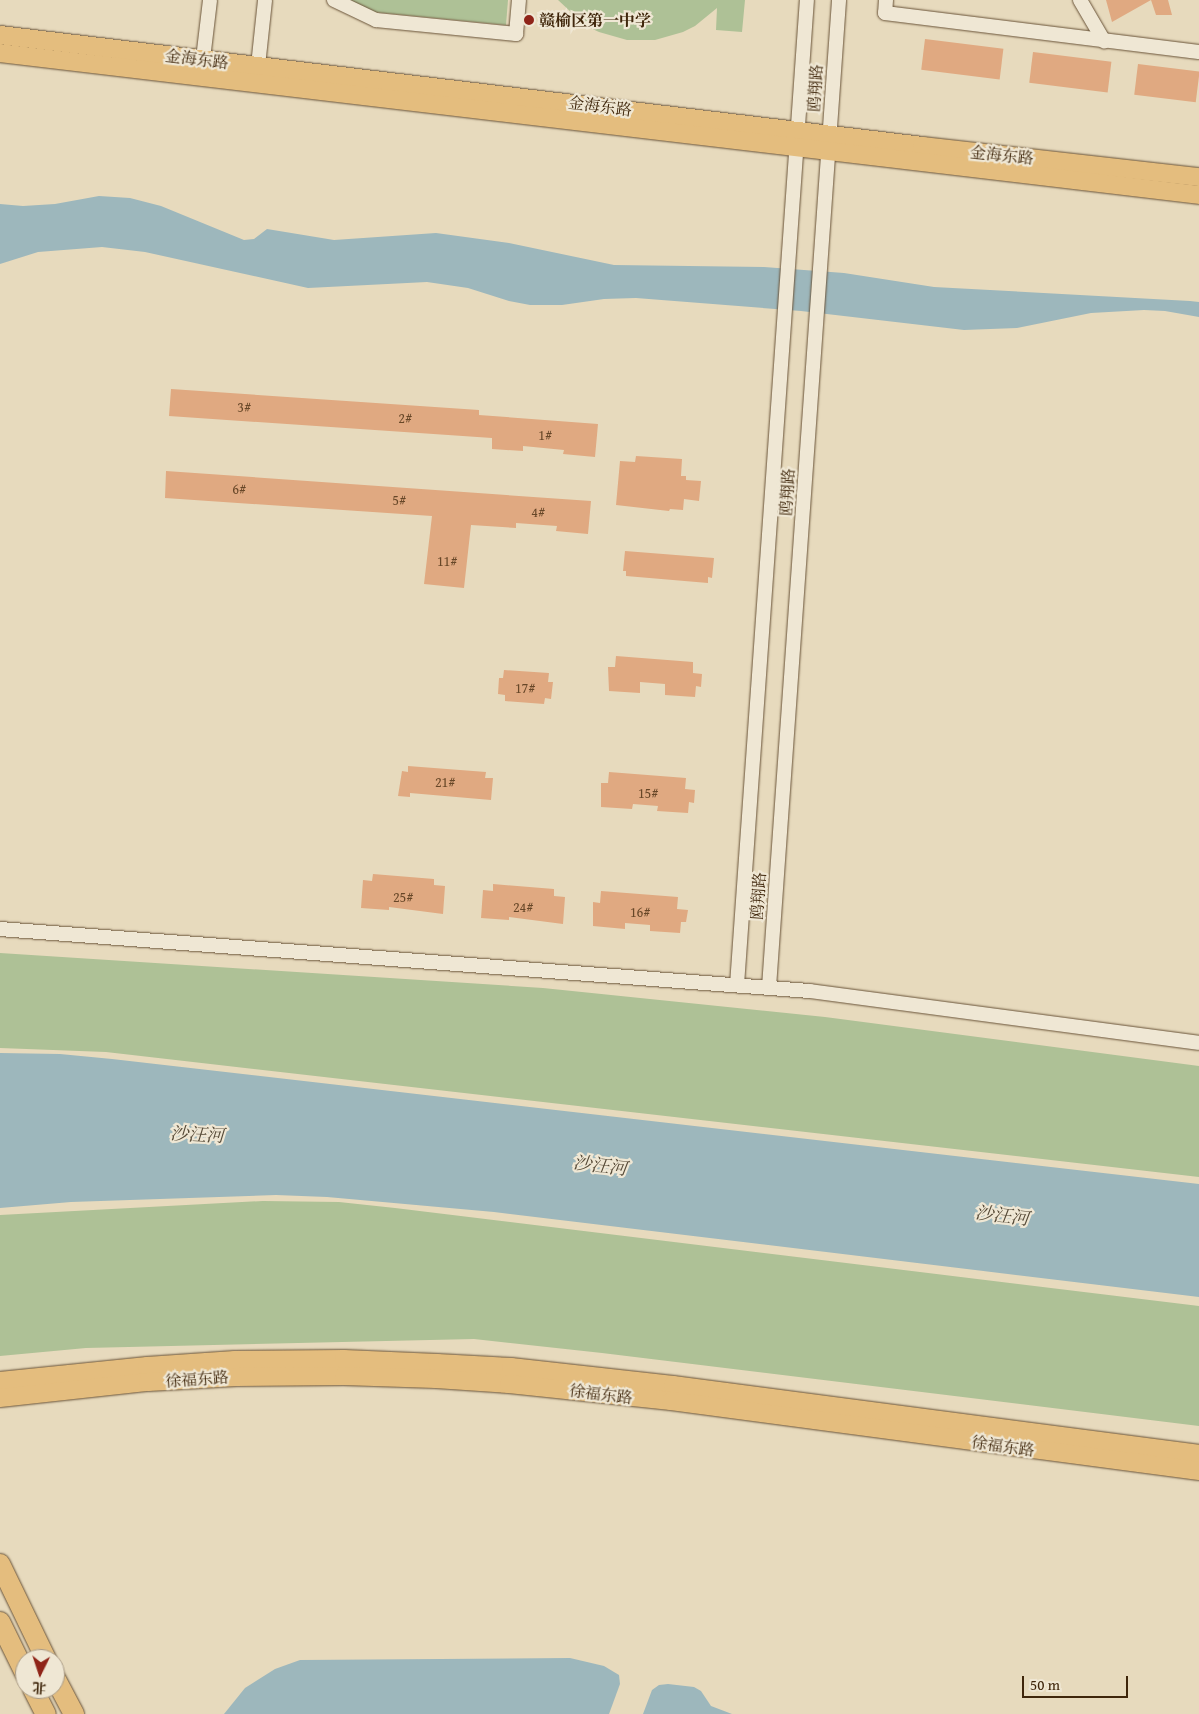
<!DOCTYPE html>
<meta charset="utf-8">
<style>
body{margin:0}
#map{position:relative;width:1199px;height:1714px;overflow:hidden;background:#e7dabd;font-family:"Gentium Book Plus","Noto Serif SC",serif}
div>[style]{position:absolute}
.green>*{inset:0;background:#aec196}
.water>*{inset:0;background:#9db7bc}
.building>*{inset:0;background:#e0a981;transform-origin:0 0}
.roads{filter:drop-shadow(0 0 1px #695338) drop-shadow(0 0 1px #695338)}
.minor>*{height:14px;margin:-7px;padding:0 7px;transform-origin:7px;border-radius:7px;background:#efe7d4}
.major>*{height:18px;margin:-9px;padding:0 9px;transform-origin:9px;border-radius:9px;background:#e4bd7e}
.highway>*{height:20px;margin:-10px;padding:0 10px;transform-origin:10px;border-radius:10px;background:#e4bd7e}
.dots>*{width:14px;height:14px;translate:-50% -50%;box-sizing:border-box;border:2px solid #efe7d4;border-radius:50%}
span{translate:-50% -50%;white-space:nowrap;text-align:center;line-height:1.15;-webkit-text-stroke:4.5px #efe7d4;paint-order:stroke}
.number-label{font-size:14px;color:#674728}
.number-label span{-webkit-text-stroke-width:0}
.poi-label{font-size:16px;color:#3f260b;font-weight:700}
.left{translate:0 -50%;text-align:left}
.street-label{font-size:16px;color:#3f260b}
.water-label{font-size:18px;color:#564a37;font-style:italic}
.north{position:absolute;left:15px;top:1649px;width:50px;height:50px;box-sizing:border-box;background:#efe7d4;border:1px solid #a99a84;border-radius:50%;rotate:184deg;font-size:14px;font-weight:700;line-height:20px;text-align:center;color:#3f260b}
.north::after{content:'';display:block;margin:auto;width:18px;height:22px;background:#8f2418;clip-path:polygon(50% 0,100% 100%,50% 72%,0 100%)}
.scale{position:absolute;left:1022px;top:1676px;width:106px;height:22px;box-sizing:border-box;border:2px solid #3f260b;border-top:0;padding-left:6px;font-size:15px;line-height:18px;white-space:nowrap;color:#3f260b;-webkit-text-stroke:4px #efe7d4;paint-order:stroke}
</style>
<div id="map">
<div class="green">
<div style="clip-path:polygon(348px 0,508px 0,506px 25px,374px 12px)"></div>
<div style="clip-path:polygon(558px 0,745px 0,742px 32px,716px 30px,717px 8px,695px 26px,683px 32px,655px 40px,627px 40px,599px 32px,586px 26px)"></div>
<div style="clip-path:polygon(0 953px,543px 988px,825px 1017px,1199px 1066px,1199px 1177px,106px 1052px,0 1048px)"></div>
<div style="clip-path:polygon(263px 1201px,339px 1202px,395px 1208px,1199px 1306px,1199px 1426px,602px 1353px,474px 1339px,86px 1348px,0 1356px,0 1215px)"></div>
</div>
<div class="water">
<div style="clip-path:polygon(99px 196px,130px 198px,161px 206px,244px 240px,254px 239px,267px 229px,334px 240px,436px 233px,509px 243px,614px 265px,764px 267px,844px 273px,934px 287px,1190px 301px,1199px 302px,1199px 317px,1165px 311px,1144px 310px,1091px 313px,1017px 328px,964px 330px,801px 311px,636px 298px,604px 299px,562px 305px,530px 305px,509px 301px,468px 288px,427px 282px,308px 288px,145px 252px,102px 247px,38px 252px,0 264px,0 204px,23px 206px,55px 204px)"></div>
<div style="clip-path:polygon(0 1053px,60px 1054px,112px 1059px,1199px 1184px,1199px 1297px,494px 1212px,327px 1197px,276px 1195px,71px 1202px,0 1208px)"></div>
<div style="clip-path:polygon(570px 1658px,604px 1666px,619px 1675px,620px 1684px,609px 1714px,224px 1714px,245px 1688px,275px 1669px,300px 1660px)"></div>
<div style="clip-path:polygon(668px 1684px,694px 1687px,701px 1691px,711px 1706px,732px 1714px,643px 1714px,652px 1690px,659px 1685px)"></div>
</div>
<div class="building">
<div style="clip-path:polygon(1106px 0,1168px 0,1172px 15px,1156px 15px,1151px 0,1112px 22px)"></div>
<div style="left:925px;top:39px;width:79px;height:31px;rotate:7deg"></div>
<div style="left:1033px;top:52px;width:79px;height:31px;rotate:7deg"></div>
<div style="left:1138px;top:64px;width:62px;height:31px;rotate:7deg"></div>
<div style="clip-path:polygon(171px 389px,479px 410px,479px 415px,598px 424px,595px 457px,563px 454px,564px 450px,523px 446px,523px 451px,492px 449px,492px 438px,169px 416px)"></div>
<div style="clip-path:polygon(636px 456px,682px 459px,681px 476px,686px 476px,686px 480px,701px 481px,699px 501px,684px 499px,683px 510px,670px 509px,669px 511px,616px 505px,620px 461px,635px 462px)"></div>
<div style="clip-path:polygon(166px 471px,591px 501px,588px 534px,556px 531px,557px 526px,516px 523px,516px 528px,471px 525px,464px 588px,424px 584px,432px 516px,165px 498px)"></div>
<div style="clip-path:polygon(625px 551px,714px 558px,712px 578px,708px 577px,708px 583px,626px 576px,626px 571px,623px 571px)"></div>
<div style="clip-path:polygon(616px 656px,693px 662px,693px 673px,702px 674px,701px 687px,696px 686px,695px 697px,665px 695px,665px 684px,640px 682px,640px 693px,609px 691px,608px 667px,615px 667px)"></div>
<div style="clip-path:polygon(504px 670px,549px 673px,548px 682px,553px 682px,551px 699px,545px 698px,544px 704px,505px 701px,505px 695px,498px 694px,499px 678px,503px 678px)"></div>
<div style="clip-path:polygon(408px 766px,486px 772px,485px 778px,493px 778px,491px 800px,410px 793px,410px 797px,398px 796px,402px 771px,408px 772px)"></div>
<div style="clip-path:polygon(609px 772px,686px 778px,685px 789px,695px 790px,694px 803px,689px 802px,688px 813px,657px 811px,658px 806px,633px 804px,632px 809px,601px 807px,601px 783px,608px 783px)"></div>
<div style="clip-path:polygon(373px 874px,434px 879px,434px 885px,445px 886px,443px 914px,389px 907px,389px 910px,361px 908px,363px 880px,372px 881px)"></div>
<div style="clip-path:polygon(493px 884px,554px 889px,554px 896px,565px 897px,563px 924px,509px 917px,509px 920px,481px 918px,483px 890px,493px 891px)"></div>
<div style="clip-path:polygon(601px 891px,678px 897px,677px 909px,688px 910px,686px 922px,681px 922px,680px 933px,650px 931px,650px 925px,625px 923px,625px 929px,593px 926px,593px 902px,600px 903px)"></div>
</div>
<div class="roads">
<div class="minor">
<div style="left:334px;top:0;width:47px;rotate:25.5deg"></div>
<div style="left:376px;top:20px;width:141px;rotate:5.7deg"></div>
<div style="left:516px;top:34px;width:34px;rotate:-85deg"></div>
<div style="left:886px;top:0;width:13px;rotate:94deg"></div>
<div style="left:885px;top:13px;width:316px;rotate:7.1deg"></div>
<div style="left:1080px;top:0;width:48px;rotate:59.7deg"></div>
<div style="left:203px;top:59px;width:59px;rotate:-83.2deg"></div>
<div style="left:258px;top:66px;width:66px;rotate:-83.9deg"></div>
<div style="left:0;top:929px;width:812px;rotate:4.38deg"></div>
<div style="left:810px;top:991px;width:392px;rotate:7.6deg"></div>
<div style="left:737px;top:985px;width:987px;rotate:-85.94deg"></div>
<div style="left:769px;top:987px;width:989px;rotate:-85.94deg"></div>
</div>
<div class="major">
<div style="left:0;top:35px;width:929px;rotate:6.86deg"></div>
<div style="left:922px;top:146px;width:279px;rotate:6.4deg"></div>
<div style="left:0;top:53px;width:1207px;rotate:6.75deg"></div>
<div style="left:0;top:1381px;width:148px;rotate:-5.8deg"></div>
<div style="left:147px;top:1366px;width:88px;rotate:-3.9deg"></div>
<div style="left:235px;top:1360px;width:109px;rotate:-0.5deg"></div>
<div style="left:344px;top:1359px;width:93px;rotate:2.5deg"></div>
<div style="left:437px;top:1363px;width:74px;rotate:3.1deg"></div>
<div style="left:511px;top:1367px;width:163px;rotate:6.3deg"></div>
<div style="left:673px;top:1385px;width:531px;rotate:7.47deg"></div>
<div style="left:0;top:1398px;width:149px;rotate:-6.2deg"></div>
<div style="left:148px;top:1382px;width:88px;rotate:-3.3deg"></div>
<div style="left:236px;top:1377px;width:108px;rotate:-0.5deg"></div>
<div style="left:344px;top:1376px;width:92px;rotate:1.9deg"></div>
<div style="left:436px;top:1379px;width:73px;rotate:3.9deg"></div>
<div style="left:509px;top:1384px;width:163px;rotate:6deg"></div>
<div style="left:671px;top:1401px;width:533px;rotate:7.55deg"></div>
</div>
<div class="highway">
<div style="left:0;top:1564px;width:106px;rotate:64.2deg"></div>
<div style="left:0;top:1622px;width:57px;rotate:63.9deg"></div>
<div style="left:55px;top:1678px;width:41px;rotate:62.2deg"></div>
<div style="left:33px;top:1689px;width:28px;rotate:63deg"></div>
</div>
</div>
<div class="dots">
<div style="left:529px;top:20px;background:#8f2418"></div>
</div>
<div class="number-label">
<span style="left:244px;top:407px">3#</span>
<span style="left:405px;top:418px">2#</span>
<span style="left:545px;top:435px">1#</span>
<span style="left:239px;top:489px">6#</span>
<span style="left:399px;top:500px">5#</span>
<span style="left:538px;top:512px">4#</span>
<span style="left:447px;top:561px">11#</span>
<span style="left:525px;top:688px">17#</span>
<span style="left:445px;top:782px">21#</span>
<span style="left:648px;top:793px">15#</span>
<span style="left:403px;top:897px">25#</span>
<span style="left:523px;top:907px">24#</span>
<span style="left:640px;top:912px">16#</span>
</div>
<div class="poi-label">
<span class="left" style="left:539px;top:20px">赣榆区第一中学</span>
</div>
<div class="street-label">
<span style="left:197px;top:59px;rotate:7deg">金海东路</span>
<span style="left:815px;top:88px;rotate:-86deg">鸥翔路</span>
<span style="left:600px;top:106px;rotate:7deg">金海东路</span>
<span style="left:1002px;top:155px;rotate:6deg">金海东路</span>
<span style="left:787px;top:492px;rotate:-86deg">鸥翔路</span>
<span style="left:758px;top:896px;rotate:-86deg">鸥翔路</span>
<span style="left:197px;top:1379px;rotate:-4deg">徐福东路</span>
<span style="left:601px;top:1394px;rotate:7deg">徐福东路</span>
<span style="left:1003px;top:1446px;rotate:8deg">徐福东路</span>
</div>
<div class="water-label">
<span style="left:197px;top:1135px;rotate:3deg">沙汪河</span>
<span style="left:600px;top:1166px;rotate:7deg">沙汪河</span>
<span style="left:1002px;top:1216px;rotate:7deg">沙汪河</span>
</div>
<div class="north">北</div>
<div class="scale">50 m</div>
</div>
